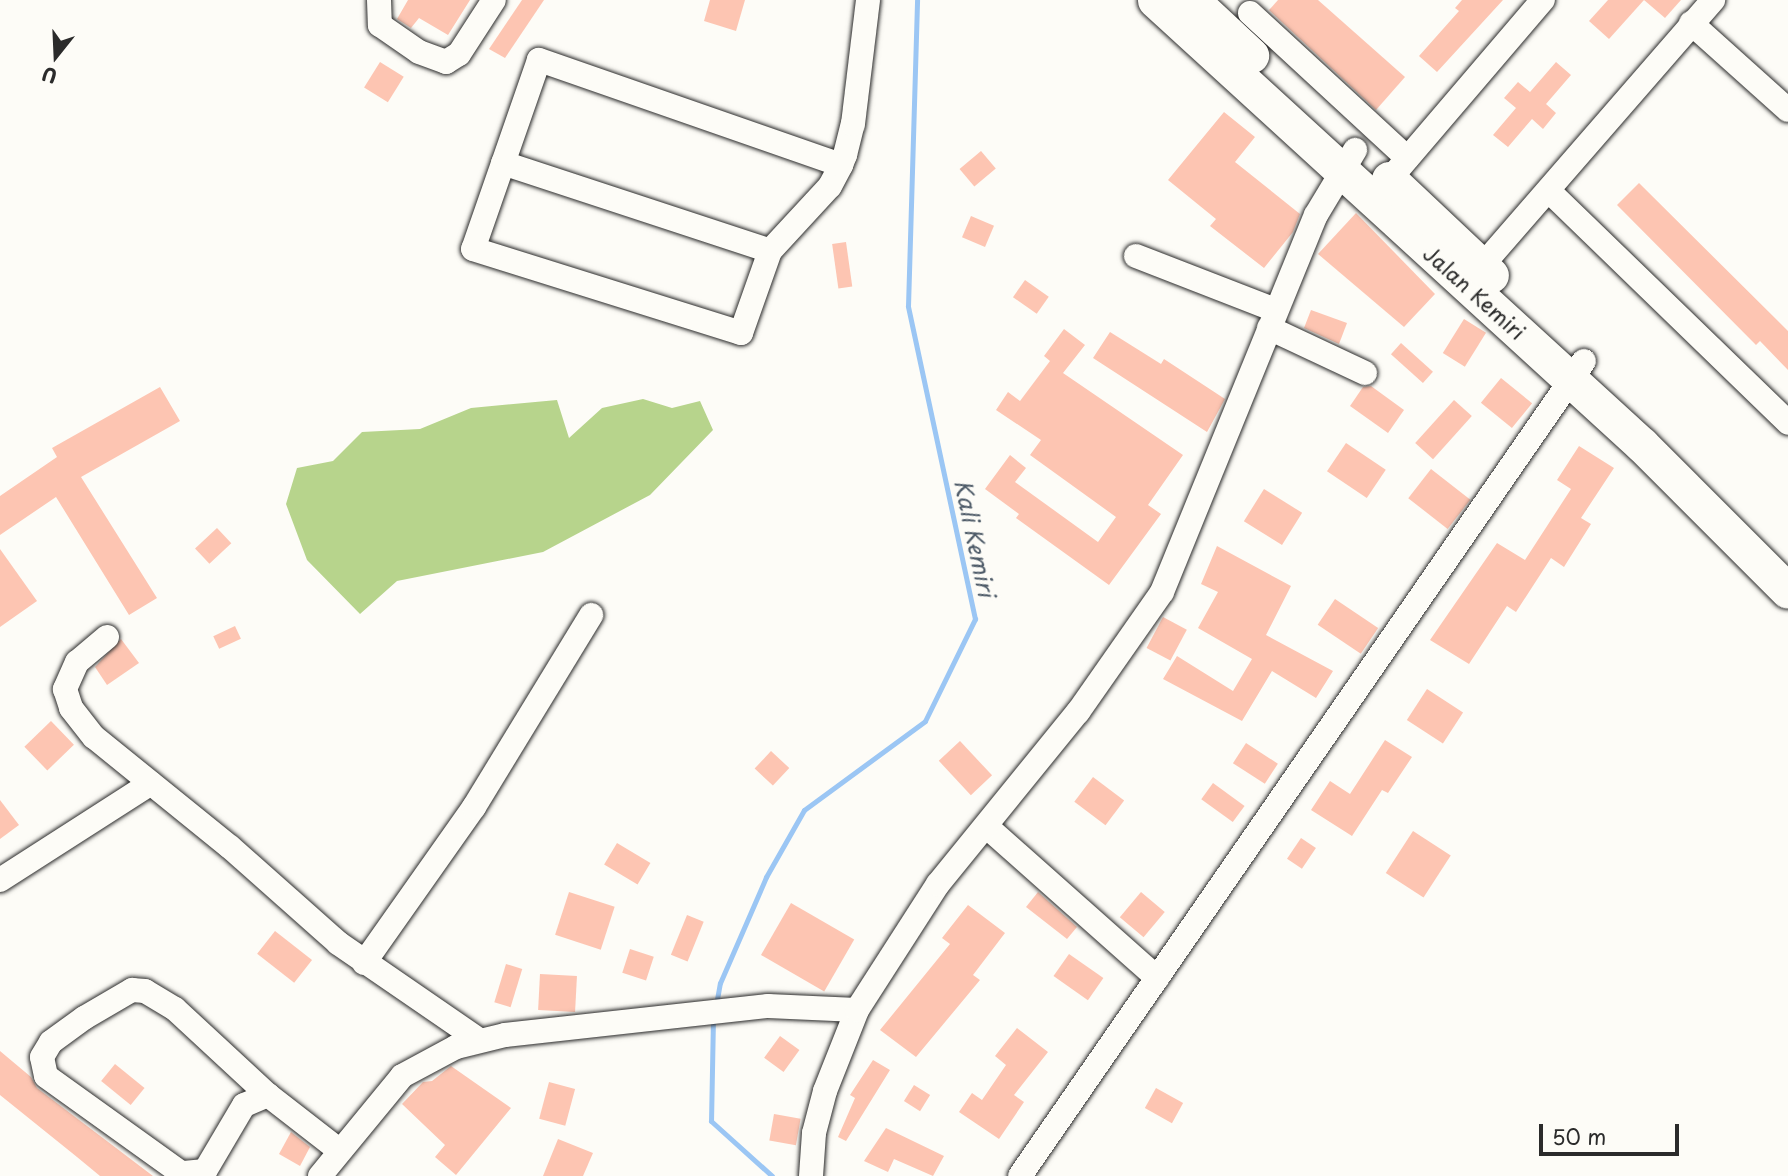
<!DOCTYPE html>
<style>
body{margin:0}
#map{position:relative;width:1788px;height:1176px;overflow:hidden;background:#fdfcf7;font-family:"Playpen Sans",sans-serif}
div>[style]{position:absolute}
.green>*{inset:0;background:#b7d48c}
.stream>*{height:5px;margin:-2.5px;padding:0 2.5px;transform-origin:2.5px;border-radius:2.5px;background:#9bc6f4}
.building>*{inset:0;background:#fdc5b2;transform-origin:0 0}
.roads{filter:drop-shadow(0 0 2px #2b2b2b) drop-shadow(0 0 2px #2b2b2b)}
.minor>*{height:24px;margin:-12px;padding:0 12px;transform-origin:12px;border-radius:12px;background:#fdfcf7}
.highway>*{height:35px;margin:-17.5px;padding:0 17.5px;transform-origin:17.5px;border-radius:17.5px;background:#fdfcf7}
span{translate:-50% -50%;white-space:nowrap;text-align:center;line-height:1.15;-webkit-text-stroke:7px #fdfcf7;paint-order:stroke}
.street-label{font-size:21px;color:#2b2b2b}
.water-label{font-size:23px;color:#4d5a67;font-style:italic}
.north{position:absolute;left:21px;top:21px;width:70px;height:70px;-webkit-text-stroke:5px #fdfcf7;paint-order:stroke;rotate:198deg;font-size:19px;font-weight:700;line-height:28px;text-align:center;color:#2b2b2b}
.north::after{content:'';display:block;margin:auto;width:24px;height:32px;background:#2b2b2b;clip-path:polygon(50% 0,100% 100%,50% 72%,0 100%)}
.scale{position:absolute;left:1539px;top:1124px;width:140px;height:32px;box-sizing:border-box;border:4px solid #2b2b2b;border-top:0;padding-left:9px;font-size:21px;line-height:24px;white-space:nowrap;color:#2b2b2b;-webkit-text-stroke:5px #fdfcf7;paint-order:stroke}
</style>
<div id="map">
<div class="green">
<div style="clip-path:polygon(643px 399px,672px 408px,700px 401px,713px 430px,650px 495px,543px 552px,397px 581px,360px 614px,307px 560px,286px 504px,297px 468px,333px 461px,362px 432px,420px 429px,471px 408px,557px 400px,569px 438px,602px 408px)"></div>
</div>
<div class="stream">
<div style="left:716px;top:1005px;width:22px;rotate:-80deg"></div>
<div style="left:720px;top:983px;width:116px;rotate:-66.5deg"></div>
<div style="left:766px;top:877px;width:77px;rotate:-60.4deg"></div>
<div style="left:804px;top:810px;width:150px;rotate:-36.3deg"></div>
<div style="left:925px;top:721px;width:114px;rotate:-63.9deg"></div>
<div style="left:975px;top:619px;width:320px;rotate:-102.1deg"></div>
<div style="left:908px;top:306px;width:306px;rotate:-88.3deg"></div>
<div style="left:713px;top:1018px;width:103px;rotate:91.1deg"></div>
<div style="left:711px;top:1121px;width:82px;rotate:42deg"></div>
</div>
<div class="building">
<div style="clip-path:polygon(408px 0,470px 0,448px 35px,419px 18px,411px 28px,397px 19px)"></div>
<div style="clip-path:polygon(522px 0,544px 0,505px 58px,489px 49px)"></div>
<div style="clip-path:polygon(710px 0,745px 0,736px 31px,704px 21px)"></div>
<div style="clip-path:polygon(1278px 0,1318px 0,1405px 77px,1376px 110px,1269px 10px)"></div>
<div style="clip-path:polygon(1462px 0,1503px 0,1437px 72px,1419px 56px,1459px 11px,1455px 8px)"></div>
<div style="clip-path:polygon(1608px 0,1644px 0,1609px 39px,1589px 21px)"></div>
<div style="clip-path:polygon(1644px 0,1681px 0,1665px 18px)"></div>
<div style="left:380px;top:62px;width:28px;height:30px;rotate:32deg"></div>
<div style="clip-path:polygon(1556px 62px,1571px 75px,1546px 104px,1556px 113px,1543px 129px,1532px 119px,1508px 147px,1493px 135px,1516px 108px,1504px 98px,1518px 82px,1530px 92px)"></div>
<div style="clip-path:polygon(1224px 112px,1255px 137px,1235px 162px,1300px 214px,1293px 232px,1264px 268px,1210px 226px,1216px 219px,1168px 180px)"></div>
<div style="left:981px;top:151px;width:23px;height:28px;rotate:50deg"></div>
<div style="clip-path:polygon(1639px 183px,1788px 331px,1788px 370px,1760px 341px,1756px 345px,1617px 205px)"></div>
<div style="clip-path:polygon(1356px 213px,1435px 294px,1404px 327px,1318px 254px)"></div>
<div style="left:971px;top:216px;width:25px;height:23px;rotate:23deg"></div>
<div style="left:846px;top:242px;width:45px;height:14px;rotate:82deg"></div>
<div style="left:1025px;top:280px;width:29px;height:21px;rotate:35deg"></div>
<div style="clip-path:polygon(1311px 310px,1347px 323px,1339px 344px,1304px 328px)"></div>
<div style="left:1464px;top:319px;width:26px;height:40px;rotate:32deg"></div>
<div style="clip-path:polygon(1064px 329px,1085px 345px,1063px 373px,1183px 455px,1148px 505px,1161px 514px,1109px 585px,1016px 518px,1019px 514px,985px 489px,1010px 455px,1026px 468px,1015px 482px,1098px 542px,1116px 517px,1030px 455px,1041px 440px,996px 410px,1008px 392px,1020px 401px,1050px 361px,1044px 356px)"></div>
<div style="clip-path:polygon(1110px 332px,1161px 364px,1164px 359px,1225px 399px,1207px 432px,1093px 358px)"></div>
<div style="left:1401px;top:343px;width:43px;height:15px;rotate:42deg"></div>
<div style="left:1501px;top:378px;width:40px;height:32px;rotate:39deg"></div>
<div style="clip-path:polygon(1371px 386px,1404px 410px,1388px 433px,1350px 406px,1363px 387px)"></div>
<div style="clip-path:polygon(160px 387px,180px 421px,81px 477px,157px 598px,129px 615px,56px 497px,0 535px,0 496px,57px 457px,52px 448px)"></div>
<div style="left:1454px;top:400px;width:24px;height:58px;rotate:42deg"></div>
<div style="left:1346px;top:443px;width:48px;height:34px;rotate:34deg"></div>
<div style="clip-path:polygon(1579px 446px,1614px 468px,1581px 518px,1591px 524px,1564px 567px,1551px 558px,1516px 612px,1507px 606px,1469px 664px,1430px 640px,1497px 543px,1525px 560px,1571px 489px,1557px 480px)"></div>
<div style="left:1431px;top:469px;width:50px;height:37px;rotate:38deg"></div>
<div style="left:1264px;top:489px;width:45px;height:38px;rotate:32deg"></div>
<div style="left:217px;top:528px;width:21px;height:30px;rotate:47deg"></div>
<div style="clip-path:polygon(1217px 546px,1291px 586px,1266px 635px,1333px 671px,1316px 698px,1272px 671px,1242px 721px,1163px 679px,1177px 656px,1233px 691px,1252px 659px,1198px 628px,1218px 592px,1201px 584px)"></div>
<div style="clip-path:polygon(0 549px,37px 601px,0 627px)"></div>
<div style="left:1335px;top:599px;width:52px;height:31px;rotate:34deg"></div>
<div style="left:1163px;top:617px;width:27px;height:35px;rotate:28deg"></div>
<div style="left:235px;top:626px;width:14px;height:24px;rotate:65deg"></div>
<div style="clip-path:polygon(121px 639px,139px 663px,107px 685px,95px 667px)"></div>
<div style="left:1427px;top:689px;width:43px;height:37px;rotate:33deg"></div>
<div style="left:51px;top:721px;width:33px;height:37px;rotate:46deg"></div>
<div style="clip-path:polygon(1385px 740px,1412px 757px,1388px 793px,1382px 790px,1352px 836px,1311px 810px,1330px 781px,1350px 794px)"></div>
<div style="left:960px;top:741px;width:47px;height:29px;rotate:47deg"></div>
<div style="left:1246px;top:743px;width:38px;height:24px;rotate:33deg"></div>
<div style="left:771px;top:751px;width:25px;height:24px;rotate:43deg"></div>
<div style="left:1093px;top:777px;width:39px;height:31px;rotate:37deg"></div>
<div style="left:1213px;top:783px;width:39px;height:20px;rotate:36deg"></div>
<div style="clip-path:polygon(0 800px,19px 825px,0 839px)"></div>
<div style="left:1413px;top:831px;width:45px;height:50px;rotate:33deg"></div>
<div style="left:1301px;top:838px;width:18px;height:25px;rotate:34deg"></div>
<div style="left:617px;top:843px;width:39px;height:25px;rotate:31deg"></div>
<div style="left:569px;top:892px;width:48px;height:45px;rotate:18deg"></div>
<div style="clip-path:polygon(1038px 892px,1077px 927px,1067px 939px,1026px 907px)"></div>
<div style="left:1141px;top:892px;width:31px;height:33px;rotate:40deg"></div>
<div style="left:791px;top:903px;width:73px;height:60px;rotate:30deg"></div>
<div style="clip-path:polygon(968px 905px,1005px 933px,973px 975px,980px 980px,916px 1057px,880px 1030px,950px 944px,942px 938px)"></div>
<div style="left:687px;top:915px;width:18px;height:43px;rotate:22deg"></div>
<div style="left:275px;top:931px;width:47px;height:29px;rotate:38deg"></div>
<div style="left:630px;top:949px;width:25px;height:25px;rotate:18deg"></div>
<div style="left:1069px;top:954px;width:42px;height:27px;rotate:35deg"></div>
<div style="left:506px;top:964px;width:17px;height:40px;rotate:17deg"></div>
<div style="left:540px;top:974px;width:37px;height:36px;rotate:3deg"></div>
<div style="clip-path:polygon(1017px 1028px,1048px 1052px,1014px 1095px,1024px 1102px,999px 1139px,959px 1112px,972px 1093px,982px 1100px,1006px 1065px,995px 1056px)"></div>
<div style="left:780px;top:1036px;width:24px;height:27px;rotate:36deg"></div>
<div style="clip-path:polygon(0 1051px,31px 1077px,37px 1088px,153px 1176px,100px 1176px,77px 1157px,0 1095px)"></div>
<div style="clip-path:polygon(873px 1060px,890px 1070px,846px 1141px,838px 1137px,855px 1098px,850px 1095px)"></div>
<div style="left:115px;top:1064px;width:38px;height:22px;rotate:39deg"></div>
<div style="clip-path:polygon(451px 1066px,511px 1108px,456px 1175px,435px 1157px,445px 1145px,402px 1104px,423px 1082px,432px 1081px)"></div>
<div style="left:549px;top:1082px;width:27px;height:38px;rotate:15deg"></div>
<div style="left:914px;top:1085px;width:19px;height:19px;rotate:32deg"></div>
<div style="left:1156px;top:1088px;width:31px;height:23px;rotate:29deg"></div>
<div style="left:774px;top:1114px;width:27px;height:27px;rotate:10deg"></div>
<div style="clip-path:polygon(886px 1128px,944px 1156px,933px 1176px,894px 1159px,888px 1172px,864px 1161px)"></div>
<div style="clip-path:polygon(291px 1132px,310px 1147px,300px 1166px,279px 1154px)"></div>
<div style="clip-path:polygon(558px 1139px,593px 1153px,583px 1176px,543px 1176px)"></div>
</div>
<div class="roads">
<div class="minor">
<div style="left:379px;top:0;width:25px;rotate:88deg"></div>
<div style="left:380px;top:25px;width:47px;rotate:34.7deg"></div>
<div style="left:419px;top:52px;width:29px;rotate:20deg"></div>
<div style="left:446px;top:62px;width:15px;rotate:-32deg"></div>
<div style="left:459px;top:54px;width:64px;rotate:-57.1deg"></div>
<div style="left:1250px;top:13px;width:214px;rotate:42.7deg"></div>
<div style="left:1691px;top:23px;width:130px;rotate:41.9deg"></div>
<div style="left:503px;top:163px;width:281px;rotate:18.2deg"></div>
<div style="left:841px;top:165px;width:320px;rotate:-160.8deg"></div>
<div style="left:539px;top:60px;width:200px;rotate:109.2deg"></div>
<div style="left:473px;top:249px;width:281px;rotate:17.4deg"></div>
<div style="left:741px;top:333px;width:87px;rotate:-70.5deg"></div>
<div style="left:770px;top:251px;width:88px;rotate:-47.3deg"></div>
<div style="left:830px;top:186px;width:24px;rotate:-62deg"></div>
<div style="left:841px;top:165px;width:11px;rotate:-68deg"></div>
<div style="left:845px;top:155px;width:32px;rotate:-76deg"></div>
<div style="left:853px;top:124px;width:125px;rotate:-83.1deg"></div>
<div style="left:1389px;top:180px;width:237px;rotate:-49.5deg"></div>
<div style="left:1549px;top:191px;width:333px;rotate:44.1deg"></div>
<div style="left:1136px;top:256px;width:149px;rotate:21.2deg"></div>
<div style="left:1481px;top:267px;width:354px;rotate:-49deg"></div>
<div style="left:1269px;top:328px;width:106px;rotate:25.1deg"></div>
<div style="left:107px;top:637px;width:39px;rotate:140deg"></div>
<div style="left:77px;top:662px;width:30px;rotate:114deg"></div>
<div style="left:65px;top:689px;width:20px;rotate:72deg"></div>
<div style="left:71px;top:708px;width:37px;rotate:52deg"></div>
<div style="left:94px;top:737px;width:175px;rotate:39deg"></div>
<div style="left:230px;top:847px;width:144px;rotate:41.6deg"></div>
<div style="left:338px;top:943px;width:171px;rotate:34.5deg"></div>
<div style="left:986px;top:826px;width:229px;rotate:41.6deg"></div>
<div style="left:0;top:880px;width:179px;rotate:-32.7deg"></div>
<div style="left:364px;top:963px;width:191px;rotate:-54.8deg"></div>
<div style="left:474px;top:807px;width:225px;rotate:-58.6deg"></div>
<div style="left:268px;top:1095px;width:26px;rotate:157deg"></div>
<div style="left:244px;top:1105px;width:77px;rotate:120.6deg"></div>
<div style="left:205px;top:1171px;width:24px;rotate:175deg"></div>
<div style="left:181px;top:1173px;width:166px;rotate:-144.3deg"></div>
<div style="left:46px;top:1076px;width:19px;rotate:-102deg"></div>
<div style="left:42px;top:1057px;width:17px;rotate:-59deg"></div>
<div style="left:51px;top:1042px;width:41px;rotate:-36deg"></div>
<div style="left:84px;top:1018px;width:56px;rotate:-30.3deg"></div>
<div style="left:132px;top:990px;width:13px;rotate:4deg"></div>
<div style="left:145px;top:991px;width:35px;rotate:31deg"></div>
<div style="left:175px;top:1009px;width:127px;rotate:42.8deg"></div>
<div style="left:268px;top:1095px;width:90px;rotate:37.8deg"></div>
<div style="left:320px;top:1176px;width:129px;rotate:-50.6deg"></div>
<div style="left:402px;top:1076px;width:61px;rotate:-28.2deg"></div>
<div style="left:456px;top:1047px;width:50px;rotate:-13.8deg"></div>
<div style="left:505px;top:1035px;width:265px;rotate:-6.3deg"></div>
<div style="left:768px;top:1006px;width:89px;rotate:2.6deg"></div>
<div style="left:811px;top:1176px;width:43px;rotate:-86deg"></div>
<div style="left:814px;top:1133px;width:43px;rotate:-75.3deg"></div>
<div style="left:825px;top:1091px;width:87px;rotate:-68.4deg"></div>
<div style="left:857px;top:1010px;width:150px;rotate:-57.3deg"></div>
<div style="left:938px;top:884px;width:222px;rotate:-50.9deg"></div>
<div style="left:1078px;top:712px;width:146px;rotate:-55deg"></div>
<div style="left:1162px;top:592px;width:407px;rotate:-67.8deg"></div>
<div style="left:1316px;top:215px;width:76px;rotate:-59deg"></div>
<div style="left:1020px;top:1176px;width:991px;rotate:-55.32deg"></div>
</div>
<div class="highway">
<div style="left:1155px;top:0;width:660px;rotate:42.42deg"></div>
<div style="left:1642px;top:445px;width:206px;rotate:45deg"></div>
<div style="left:1192px;top:0;width:81px;rotate:43deg"></div>
<div style="left:1389px;top:179px;width:140px;rotate:43.3deg"></div>
</div>
</div>
<div class="street-label">
<span style="left:1475px;top:292px;rotate:42deg">Jalan Kemiri</span>
</div>
<div class="water-label">
<span style="left:975px;top:538px;rotate:78deg">Kali Kemiri</span>
</div>
<div class="north">U</div>
<div class="scale">50 m</div>
</div>
